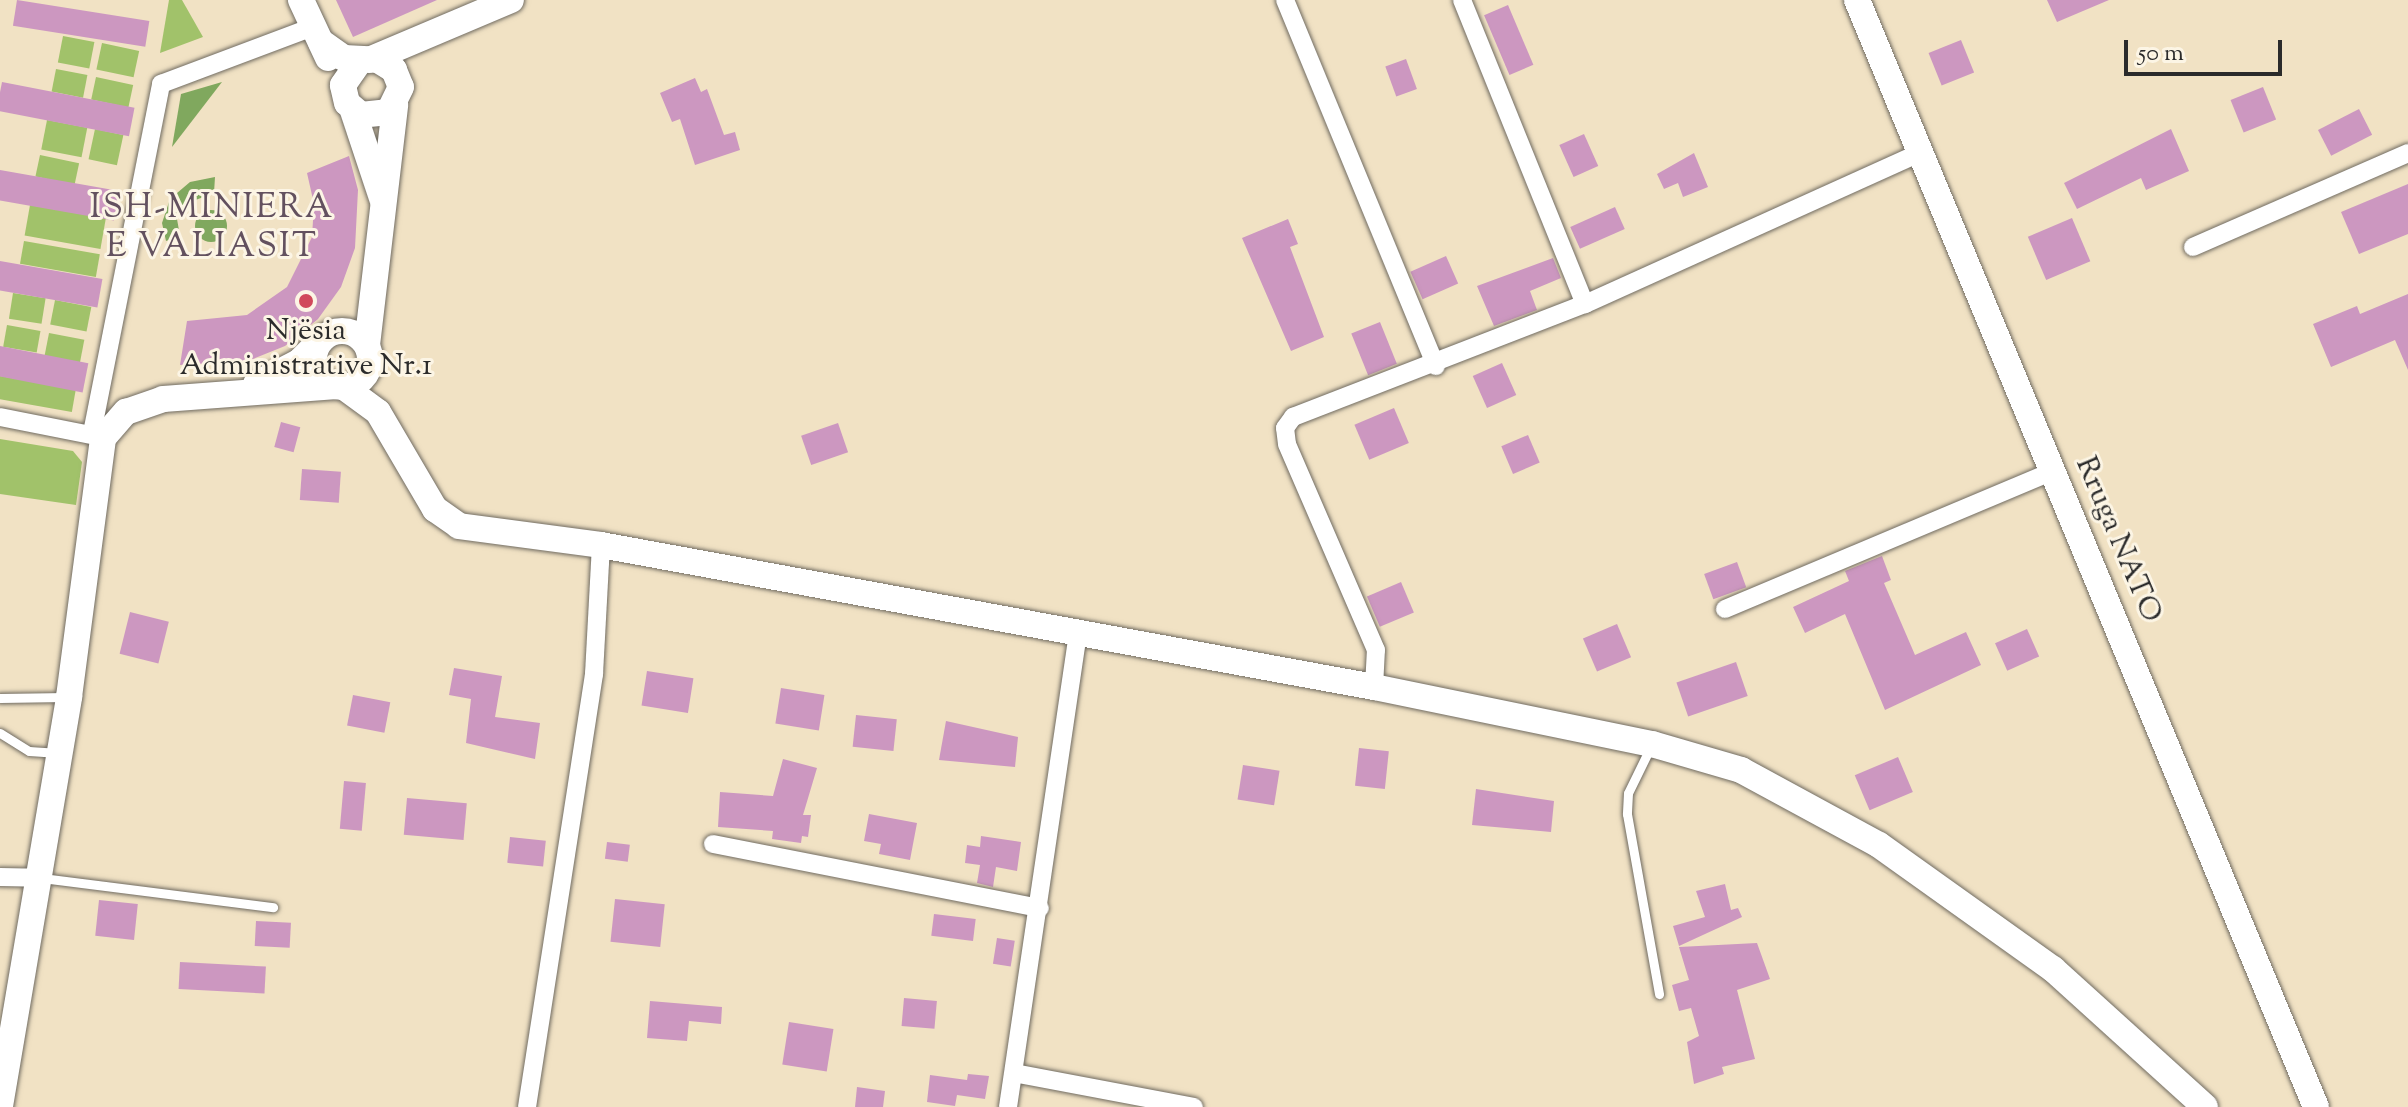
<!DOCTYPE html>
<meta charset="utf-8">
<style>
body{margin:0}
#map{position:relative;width:2408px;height:1107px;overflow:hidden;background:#f1e2c4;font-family:"Sorts Mill Goudy",serif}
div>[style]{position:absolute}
.green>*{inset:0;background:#a1c26a;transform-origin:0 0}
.forest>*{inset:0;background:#80a85e}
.round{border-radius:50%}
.building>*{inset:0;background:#cc97c0;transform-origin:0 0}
.roads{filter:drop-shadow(0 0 2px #706b61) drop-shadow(0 0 2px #706b61)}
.lane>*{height:9px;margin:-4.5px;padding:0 4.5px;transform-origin:4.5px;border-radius:4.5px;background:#fff}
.street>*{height:18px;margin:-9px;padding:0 9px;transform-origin:9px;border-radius:9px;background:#fff}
.secondary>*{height:26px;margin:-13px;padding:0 13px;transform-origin:13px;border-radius:13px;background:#fff}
.secondary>.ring{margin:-13px;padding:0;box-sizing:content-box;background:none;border:26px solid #fff;border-radius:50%}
.dots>*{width:22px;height:22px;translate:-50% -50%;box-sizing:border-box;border:4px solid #fcf5e5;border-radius:50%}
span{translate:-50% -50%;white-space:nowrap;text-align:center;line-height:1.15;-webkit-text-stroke:6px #fcf5e5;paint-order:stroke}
.poi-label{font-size:30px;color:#2b2b2b}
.street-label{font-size:30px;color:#2b2b2b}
.quarter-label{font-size:34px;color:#63515f;letter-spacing:2px}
.scale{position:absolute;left:2124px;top:40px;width:158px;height:36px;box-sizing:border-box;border:4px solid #2b2b2b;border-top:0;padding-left:10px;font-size:24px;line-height:28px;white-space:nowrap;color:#2b2b2b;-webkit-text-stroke:6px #fcf5e5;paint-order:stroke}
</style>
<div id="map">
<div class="green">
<div style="clip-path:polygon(169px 0,182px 0,203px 37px,160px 53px)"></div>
<div style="left:63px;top:36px;width:32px;height:27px;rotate:11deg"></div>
<div style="left:102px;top:43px;width:38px;height:27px;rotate:12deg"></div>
<div style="left:56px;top:69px;width:32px;height:23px;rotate:11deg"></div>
<div style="left:96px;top:77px;width:38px;height:23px;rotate:12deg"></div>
<div style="left:47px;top:120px;width:41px;height:30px;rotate:11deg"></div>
<div style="left:95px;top:129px;width:29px;height:31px;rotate:12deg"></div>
<div style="left:40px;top:155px;width:40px;height:22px;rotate:12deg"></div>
<div style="left:30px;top:205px;width:77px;height:31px;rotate:10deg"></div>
<div style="left:24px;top:241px;width:77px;height:23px;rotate:10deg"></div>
<div style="left:13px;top:293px;width:33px;height:26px;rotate:9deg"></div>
<div style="left:55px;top:300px;width:37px;height:25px;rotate:11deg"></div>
<div style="left:7px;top:325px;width:34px;height:22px;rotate:10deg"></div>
<div style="left:49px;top:333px;width:36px;height:23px;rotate:11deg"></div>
<div style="left:0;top:376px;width:77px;height:23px;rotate:10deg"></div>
<div style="clip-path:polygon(0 439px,73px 451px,82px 462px,76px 505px,0 494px)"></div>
</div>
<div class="forest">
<div style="clip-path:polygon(222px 82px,172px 147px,181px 94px)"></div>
<div style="clip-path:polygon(215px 177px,214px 193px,185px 204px,177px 219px,180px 236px,166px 241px,162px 223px,170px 199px,190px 182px)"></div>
<div class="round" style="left:195px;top:210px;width:32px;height:32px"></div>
</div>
<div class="building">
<div style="left:17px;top:0;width:134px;height:26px;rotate:9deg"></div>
<div style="clip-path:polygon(336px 0,437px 0,353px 37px)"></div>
<div style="clip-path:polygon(2047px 0,2109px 0,2057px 22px)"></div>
<div style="left:1508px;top:5px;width:65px;height:26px;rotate:67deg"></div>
<div style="left:1961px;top:40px;width:35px;height:35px;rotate:68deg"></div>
<div style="left:1406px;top:59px;width:32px;height:22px;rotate:70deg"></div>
<div style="clip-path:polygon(695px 78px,701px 92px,707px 89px,724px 135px,735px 132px,740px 150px,695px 165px,680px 119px,672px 122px,660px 93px)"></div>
<div style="left:2px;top:82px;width:135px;height:29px;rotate:11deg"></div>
<div style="left:2263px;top:87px;width:35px;height:35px;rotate:68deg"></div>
<div style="left:2359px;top:109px;width:29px;height:46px;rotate:63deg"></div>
<div style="clip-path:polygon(2171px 129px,2189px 171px,2146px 190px,2141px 178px,2077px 209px,2064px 183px)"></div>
<div style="left:1584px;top:134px;width:35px;height:27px;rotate:66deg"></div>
<div style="clip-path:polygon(1694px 153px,1708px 187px,1683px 197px,1678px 183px,1664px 189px,1657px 174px)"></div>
<div style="clip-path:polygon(349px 156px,358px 190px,355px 248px,341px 287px,318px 319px,285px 346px,248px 361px,180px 365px,187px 321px,247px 315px,287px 287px,312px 237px,314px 204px,307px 173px)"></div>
<div style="left:0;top:170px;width:121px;height:30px;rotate:10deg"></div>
<div style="clip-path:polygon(2408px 184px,2408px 234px,2359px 254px,2341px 212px)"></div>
<div style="left:1615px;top:207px;width:24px;height:49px;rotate:66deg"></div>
<div style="left:2072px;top:218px;width:47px;height:48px;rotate:67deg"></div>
<div style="clip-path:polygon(1288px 219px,1298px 244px,1290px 247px,1324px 337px,1291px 351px,1242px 238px)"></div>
<div style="left:1446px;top:256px;width:30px;height:39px;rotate:66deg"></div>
<div style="clip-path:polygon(1553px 258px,1561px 278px,1530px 291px,1537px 310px,1494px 326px,1477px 286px)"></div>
<div style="left:0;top:261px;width:104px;height:29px;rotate:10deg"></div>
<div style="clip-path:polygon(2408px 294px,2408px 370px,2395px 340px,2331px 367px,2313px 324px,2357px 306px,2360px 314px)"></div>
<div style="left:1380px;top:322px;width:45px;height:31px;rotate:68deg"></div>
<div style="left:0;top:346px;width:90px;height:30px;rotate:11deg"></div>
<div style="left:1502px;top:363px;width:35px;height:32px;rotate:66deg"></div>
<div style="left:1394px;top:408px;width:38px;height:43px;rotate:67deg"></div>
<div style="left:281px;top:422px;width:20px;height:26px;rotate:15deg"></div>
<div style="left:838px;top:423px;width:31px;height:39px;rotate:71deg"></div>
<div style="left:1528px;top:435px;width:30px;height:29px;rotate:67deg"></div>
<div style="left:302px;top:469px;width:39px;height:31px;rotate:4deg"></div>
<div style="clip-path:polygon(1882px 556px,1891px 580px,1884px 583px,1915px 655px,1966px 632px,1981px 665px,1885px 710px,1845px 614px,1805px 633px,1793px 607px,1849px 581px,1845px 571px)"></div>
<div style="left:1737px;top:562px;width:27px;height:35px;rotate:70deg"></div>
<div style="left:1401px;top:582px;width:33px;height:37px;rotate:67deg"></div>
<div style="left:130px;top:612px;width:40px;height:43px;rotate:14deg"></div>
<div style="left:1617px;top:624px;width:36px;height:37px;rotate:67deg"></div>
<div style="left:2027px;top:629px;width:30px;height:35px;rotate:66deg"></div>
<div style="left:1736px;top:662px;width:36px;height:63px;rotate:71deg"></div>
<div style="clip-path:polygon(454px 668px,502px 676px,495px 717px,540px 723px,535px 759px,466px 743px,471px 699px,449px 695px)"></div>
<div style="left:647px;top:671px;width:47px;height:35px;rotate:9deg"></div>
<div style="left:781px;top:688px;width:44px;height:36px;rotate:9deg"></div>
<div style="left:353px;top:695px;width:38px;height:31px;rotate:11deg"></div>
<div style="left:856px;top:715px;width:41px;height:32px;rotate:6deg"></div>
<div style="clip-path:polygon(946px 721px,1018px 737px,1015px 767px,939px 760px)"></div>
<div style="left:1359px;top:748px;width:30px;height:38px;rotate:6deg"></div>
<div style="left:1898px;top:757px;width:38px;height:47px;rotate:67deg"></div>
<div style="clip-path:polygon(783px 759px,817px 768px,803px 815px,811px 815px,808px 837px,802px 836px,801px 843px,772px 839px,773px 831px,718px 827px,720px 792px,773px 796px)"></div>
<div style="left:1243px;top:765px;width:37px;height:35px;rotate:9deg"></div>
<div style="left:344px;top:781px;width:22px;height:48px;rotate:5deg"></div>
<div style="clip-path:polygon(1476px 789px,1554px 801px,1551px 832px,1472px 825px)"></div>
<div style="left:407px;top:798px;width:60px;height:37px;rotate:5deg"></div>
<div style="clip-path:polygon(869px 814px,917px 823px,910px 860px,879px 854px,881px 844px,864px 841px)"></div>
<div style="clip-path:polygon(981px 836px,1021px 842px,1017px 871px,996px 867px,993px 887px,977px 883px,980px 865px,965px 863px,967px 845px,980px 847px)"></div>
<div style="left:510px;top:837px;width:36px;height:26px;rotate:6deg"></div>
<div style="left:607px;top:842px;width:23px;height:17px;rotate:7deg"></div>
<div style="clip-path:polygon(1725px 884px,1731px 910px,1738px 908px,1742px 917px,1679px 946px,1673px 926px,1705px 917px,1696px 891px)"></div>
<div style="left:615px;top:899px;width:50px;height:43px;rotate:6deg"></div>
<div style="left:99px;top:900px;width:39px;height:36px;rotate:6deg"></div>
<div style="left:934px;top:914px;width:42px;height:22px;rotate:7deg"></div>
<div style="left:256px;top:921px;width:35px;height:25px;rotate:3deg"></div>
<div style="left:997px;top:938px;width:18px;height:26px;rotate:9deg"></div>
<div style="clip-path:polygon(1757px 943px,1770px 979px,1737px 990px,1755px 1059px,1722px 1067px,1724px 1074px,1694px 1084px,1687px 1042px,1699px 1036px,1691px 1008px,1679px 1011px,1672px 985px,1689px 980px,1679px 947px)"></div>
<div style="left:180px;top:962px;width:86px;height:27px;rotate:3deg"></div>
<div style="left:904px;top:998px;width:33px;height:28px;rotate:5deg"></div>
<div style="clip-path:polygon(650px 1001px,722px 1007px,721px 1024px,689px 1021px,687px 1041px,647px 1038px)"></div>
<div style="left:789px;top:1022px;width:45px;height:43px;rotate:9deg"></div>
<div style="clip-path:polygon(968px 1074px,989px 1076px,985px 1099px,957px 1095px,955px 1106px,927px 1102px,930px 1075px,967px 1080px)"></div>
<div style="clip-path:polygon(857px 1087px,885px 1091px,883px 1107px,855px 1107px)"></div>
</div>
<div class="roads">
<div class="lane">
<div style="left:0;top:698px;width:66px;rotate:-0.9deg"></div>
<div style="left:0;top:733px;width:34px;rotate:32deg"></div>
<div style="left:29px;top:751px;width:26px;rotate:4deg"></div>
<div style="left:1651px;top:746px;width:52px;rotate:116.1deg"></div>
<div style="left:1628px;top:793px;width:21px;rotate:93deg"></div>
<div style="left:1627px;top:814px;width:183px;rotate:79.9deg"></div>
<div style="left:42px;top:878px;width:233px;rotate:7.2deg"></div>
</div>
<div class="street">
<div style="left:1285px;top:0;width:396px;rotate:67.6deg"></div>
<div style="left:1462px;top:0;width:328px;rotate:68deg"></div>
<div style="left:2193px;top:247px;width:235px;rotate:-23.6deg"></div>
<div style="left:0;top:417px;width:103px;rotate:11.2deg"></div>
<div style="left:92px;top:433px;width:356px;rotate:-78.8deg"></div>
<div style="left:161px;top:84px;width:162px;rotate:-20.6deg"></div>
<div style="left:1725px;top:609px;width:356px;rotate:-22.8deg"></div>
<div style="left:1374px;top:687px;width:37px;rotate:-87deg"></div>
<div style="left:1376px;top:650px;width:224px;rotate:-113.4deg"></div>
<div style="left:1287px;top:444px;width:16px;rotate:-97deg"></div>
<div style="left:1285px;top:428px;width:14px;rotate:-54deg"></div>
<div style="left:1293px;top:417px;width:313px;rotate:-21.2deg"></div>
<div style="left:1585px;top:304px;width:367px;rotate:-24.3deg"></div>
<div style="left:713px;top:844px;width:333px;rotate:11.1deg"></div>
<div style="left:0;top:877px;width:39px;rotate:1deg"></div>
<div style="left:1014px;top:1073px;width:183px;rotate:10.7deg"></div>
<div style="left:527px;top:1107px;width:438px;rotate:-81.2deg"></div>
<div style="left:594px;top:674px;width:129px;rotate:-86.9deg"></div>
<div style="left:1008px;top:1107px;width:478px;rotate:-81.6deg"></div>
</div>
<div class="secondary">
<div style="left:301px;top:0;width:64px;rotate:65deg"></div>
<div style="left:1857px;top:0;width:1198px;rotate:67.48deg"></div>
<div style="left:321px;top:42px;width:28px;rotate:35deg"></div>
<div style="left:344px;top:58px;width:34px;rotate:3deg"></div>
<div style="left:378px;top:60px;width:19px;rotate:32deg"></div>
<div style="left:394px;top:70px;width:18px;rotate:68deg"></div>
<div style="left:401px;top:87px;width:28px;rotate:116deg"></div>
<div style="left:389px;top:112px;width:28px;rotate:174deg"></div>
<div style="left:361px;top:115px;width:18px;rotate:-139deg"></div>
<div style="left:347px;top:103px;width:18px;rotate:-103deg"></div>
<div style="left:343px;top:85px;width:28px;rotate:-55deg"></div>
<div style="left:369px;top:60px;width:154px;rotate:-22.9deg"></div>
<div style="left:353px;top:111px;width:92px;rotate:71.6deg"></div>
<div class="ring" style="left:314px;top:331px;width:30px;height:30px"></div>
<div style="left:367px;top:345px;width:242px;rotate:-83.3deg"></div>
<div style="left:256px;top:384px;width:48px;rotate:-27.1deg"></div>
<div style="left:299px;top:362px;width:30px;rotate:-45deg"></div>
<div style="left:344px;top:387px;width:42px;rotate:36.3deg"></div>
<div style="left:378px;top:412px;width:113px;rotate:59.6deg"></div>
<div style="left:435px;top:509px;width:29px;rotate:35deg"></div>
<div style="left:459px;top:526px;width:143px;rotate:7.6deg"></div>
<div style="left:601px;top:545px;width:786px;rotate:10.41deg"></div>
<div style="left:1374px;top:687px;width:284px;rotate:11.6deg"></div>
<div style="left:1652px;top:744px;width:93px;rotate:16.3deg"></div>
<div style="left:1741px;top:770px;width:157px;rotate:28.5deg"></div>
<div style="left:1879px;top:845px;width:214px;rotate:35.5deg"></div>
<div style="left:2053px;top:969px;width:205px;rotate:42.2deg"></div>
<div style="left:0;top:1106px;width:415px;rotate:-80.4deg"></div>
<div style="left:69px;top:697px;width:261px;rotate:-82.5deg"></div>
<div style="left:103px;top:438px;width:35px;rotate:-49deg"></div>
<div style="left:126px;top:412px;width:39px;rotate:-19deg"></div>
<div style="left:163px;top:399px;width:171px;rotate:-4.3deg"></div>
</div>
</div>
<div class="dots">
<div style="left:306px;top:301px;background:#d1495b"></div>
</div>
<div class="poi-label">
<span style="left:306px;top:349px">Njësia<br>Administrative Nr.1</span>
</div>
<div class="street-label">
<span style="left:2117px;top:540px;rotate:67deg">Rruga NATO</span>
</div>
<div class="quarter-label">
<span style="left:212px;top:228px">ISH-MINIERA<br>E VALIASIT</span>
</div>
<div class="scale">50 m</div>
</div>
